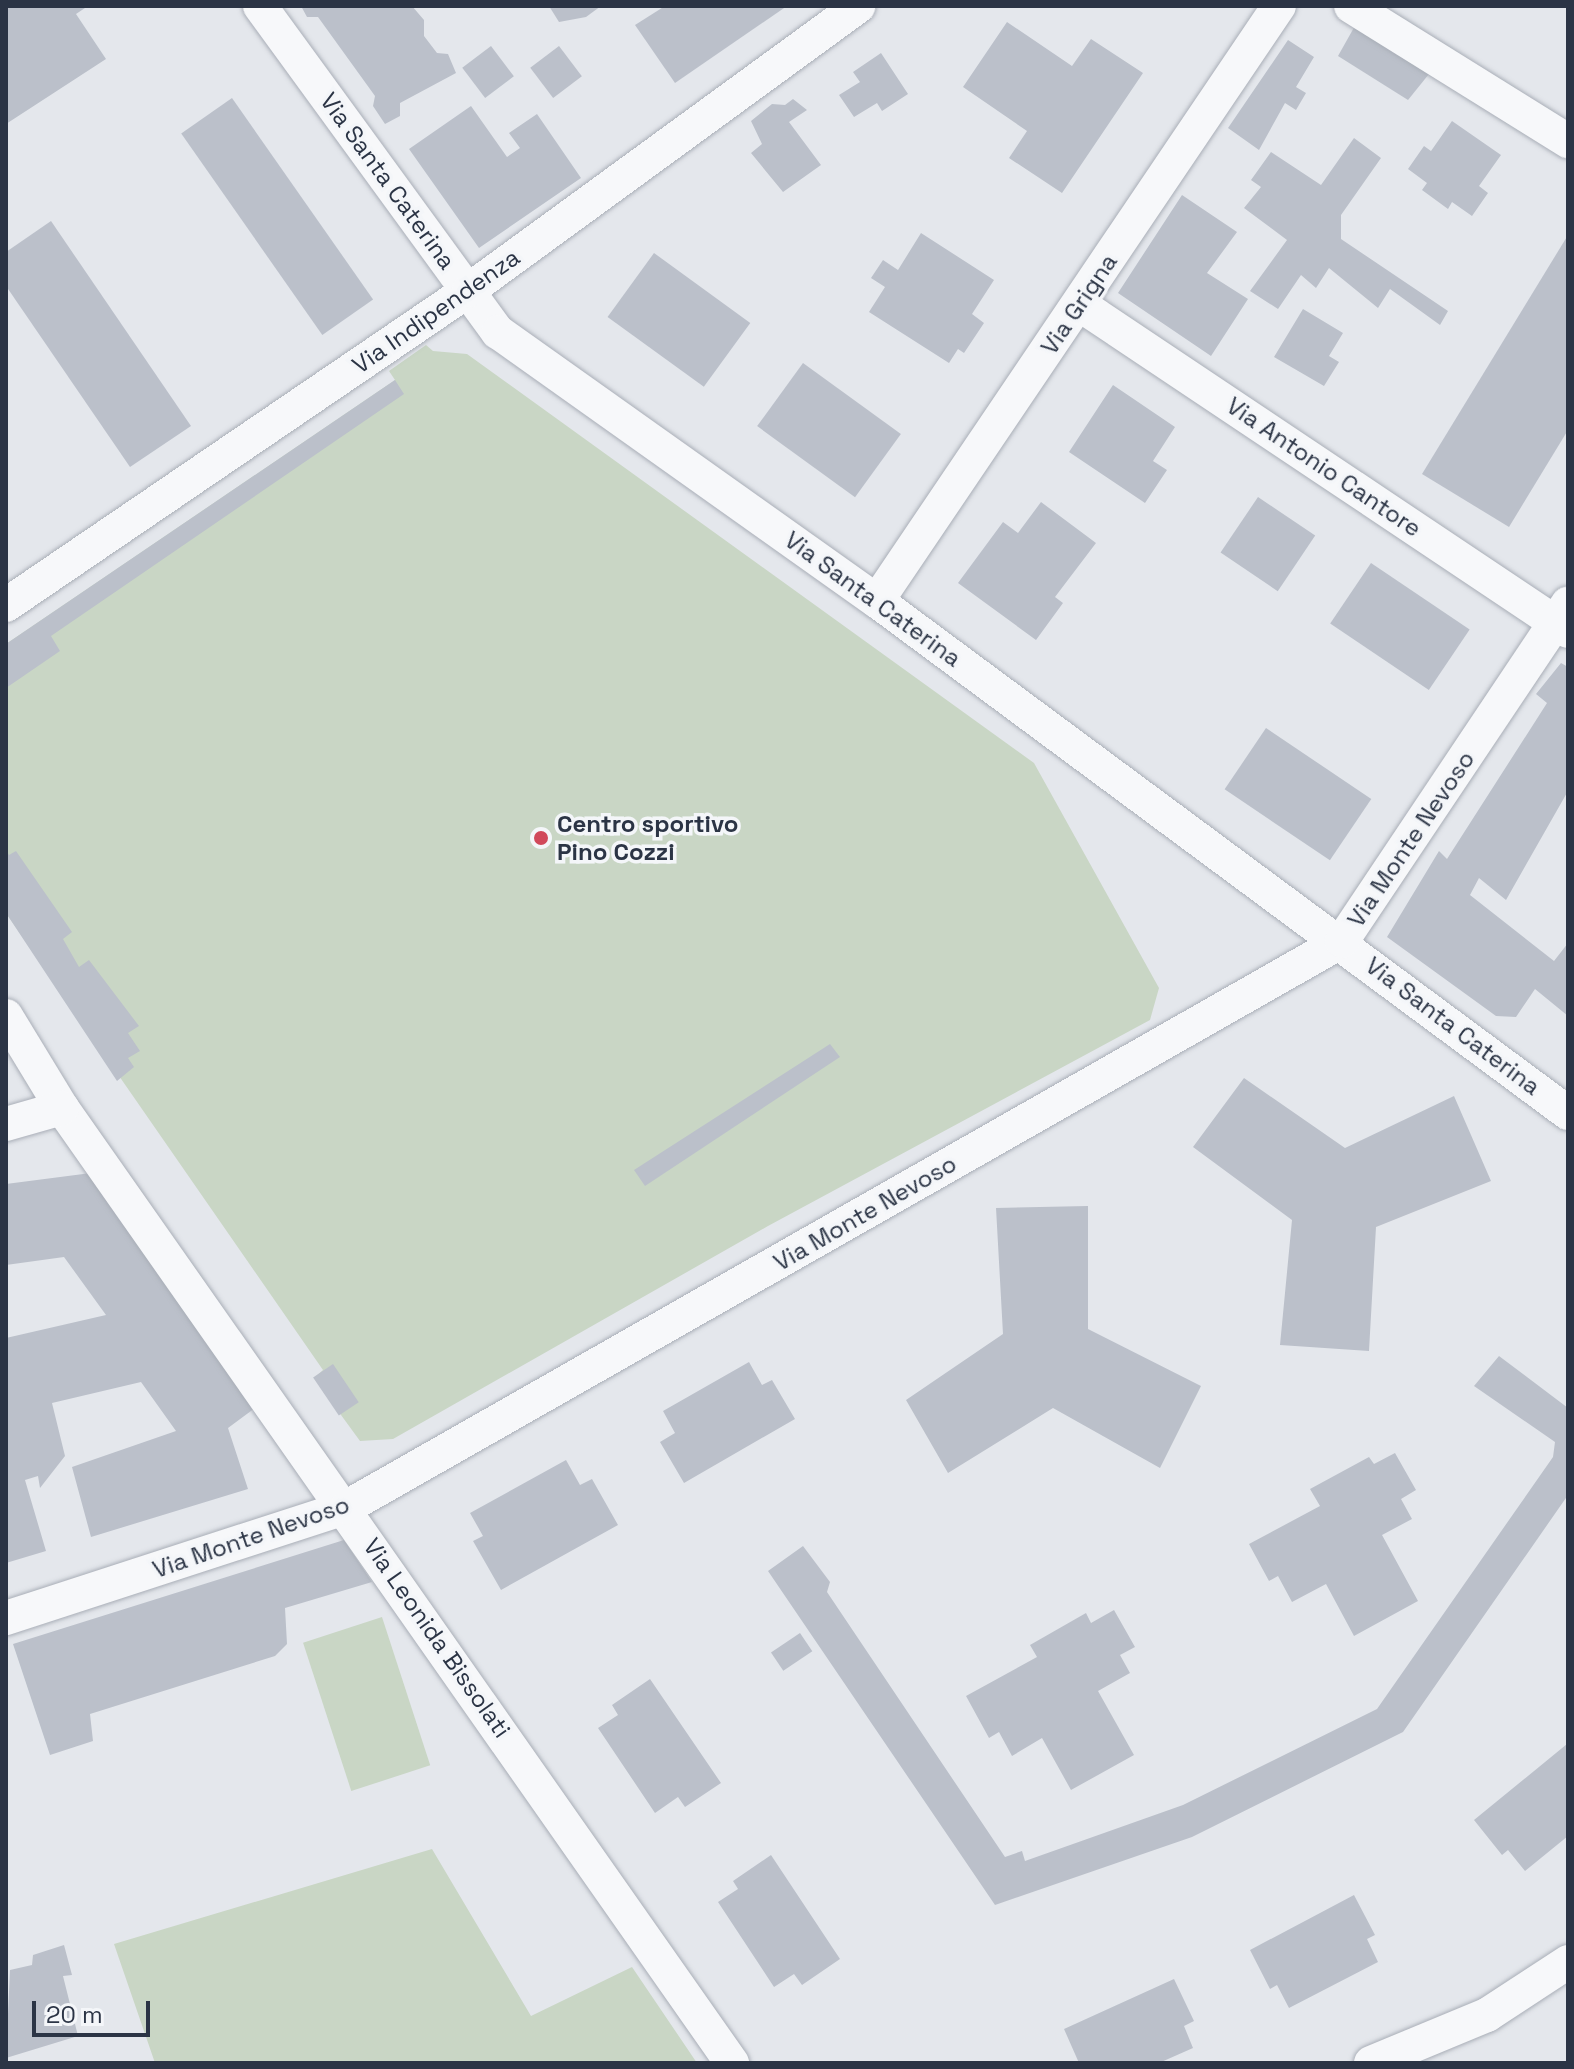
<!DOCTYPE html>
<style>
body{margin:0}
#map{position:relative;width:1574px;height:2069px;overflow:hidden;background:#e4e7ec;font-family:"Space Grotesk",sans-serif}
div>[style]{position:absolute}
.green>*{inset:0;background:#c9d6c5;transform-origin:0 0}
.building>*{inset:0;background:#bbc0ca;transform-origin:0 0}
.roads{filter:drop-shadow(0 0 2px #a9aeb7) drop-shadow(0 0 2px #a9aeb7)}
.minor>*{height:34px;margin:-17px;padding:0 17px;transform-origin:17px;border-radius:17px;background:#f7f8fa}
.dots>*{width:22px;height:22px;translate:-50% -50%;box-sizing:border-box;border:4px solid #f4f6f9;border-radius:50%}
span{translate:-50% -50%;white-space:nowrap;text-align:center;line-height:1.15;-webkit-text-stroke:7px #f4f6f9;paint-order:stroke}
.street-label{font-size:24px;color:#2b3445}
.poi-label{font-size:24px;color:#2b3445;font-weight:700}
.left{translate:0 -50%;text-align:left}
.frame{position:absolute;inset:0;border:8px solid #2b3445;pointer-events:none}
.scale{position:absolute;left:32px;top:2001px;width:118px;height:36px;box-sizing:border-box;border:4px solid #2b3445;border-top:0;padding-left:10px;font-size:24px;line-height:28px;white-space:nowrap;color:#2b3445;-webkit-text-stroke:6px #f4f6f9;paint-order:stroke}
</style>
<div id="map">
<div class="green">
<div style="clip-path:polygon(426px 345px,433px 351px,467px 354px,1034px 763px,1159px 988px,1150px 1020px,768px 1226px,393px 1439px,360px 1441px,314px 1378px,323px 1370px,6px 913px,6px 644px,395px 380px,389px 371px)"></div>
<div style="left:382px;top:1617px;width:156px;height:83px;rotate:72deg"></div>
<div style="clip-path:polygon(432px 1849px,531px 2016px,632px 1967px,697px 2063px,155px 2063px,114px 1944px)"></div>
</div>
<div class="building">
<div style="clip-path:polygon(6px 6px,88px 6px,76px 14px,106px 59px,6px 124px)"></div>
<div style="clip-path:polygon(301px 6px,412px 6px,424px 20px,424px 36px,437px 53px,448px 54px,456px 73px,400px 103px,400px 116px,385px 124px,373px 106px,375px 96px,318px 17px,307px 17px)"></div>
<div style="clip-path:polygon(549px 6px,601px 6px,586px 17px,559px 22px)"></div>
<div style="clip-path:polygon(665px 6px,787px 6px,675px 83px,635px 25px)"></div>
<div style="clip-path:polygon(1007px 22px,1072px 66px,1091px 39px,1143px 73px,1062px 193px,1009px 158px,1027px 131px,963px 87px)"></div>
<div style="clip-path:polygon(1356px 24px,1429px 74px,1408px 100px,1338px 56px)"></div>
<div style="clip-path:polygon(1288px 40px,1314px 57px,1296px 87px,1306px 93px,1296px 110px,1285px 103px,1259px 150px,1228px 128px)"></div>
<div style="left:491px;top:46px;width:38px;height:36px;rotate:53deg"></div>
<div style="left:559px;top:46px;width:38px;height:36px;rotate:53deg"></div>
<div style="clip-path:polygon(881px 53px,908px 94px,882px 111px,877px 103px,854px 117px,839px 95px,860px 82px,853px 72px)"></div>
<div style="left:232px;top:98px;width:246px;height:62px;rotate:55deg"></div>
<div style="clip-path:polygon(793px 99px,807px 110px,789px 122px,821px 165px,783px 192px,751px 153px,762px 144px,751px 121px,772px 104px,785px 105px)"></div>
<div style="clip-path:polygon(471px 106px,507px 157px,520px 148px,509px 133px,537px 114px,581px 178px,479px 248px,409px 149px)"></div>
<div style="clip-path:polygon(1452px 121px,1501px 155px,1479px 186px,1488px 193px,1472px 216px,1452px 202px,1448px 209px,1422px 190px,1427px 183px,1408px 169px,1424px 146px,1431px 151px)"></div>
<div style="clip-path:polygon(1354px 138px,1381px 158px,1341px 215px,1341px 239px,1448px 311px,1440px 325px,1390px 289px,1378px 308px,1329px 268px,1316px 288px,1301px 275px,1278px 309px,1250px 291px,1287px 240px,1244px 208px,1261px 187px,1251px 180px,1271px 152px,1321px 185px)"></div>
<div style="clip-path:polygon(1182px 195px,1237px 232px,1207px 273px,1248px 299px,1211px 356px,1118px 293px)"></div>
<div style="clip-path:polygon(51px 221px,191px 426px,130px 467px,6px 286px,6px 252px)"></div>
<div style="clip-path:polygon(921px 233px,994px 280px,972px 314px,984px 323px,964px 353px,958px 349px,949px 363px,869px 312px,885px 287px,871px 278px,883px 260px,898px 270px)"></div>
<div style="clip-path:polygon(1568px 235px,1568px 430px,1509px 527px,1422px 474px)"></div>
<div style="left:654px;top:253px;width:119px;height:79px;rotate:36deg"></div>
<div style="clip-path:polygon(1303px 309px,1343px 333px,1329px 356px,1339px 362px,1324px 386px,1274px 357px)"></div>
<div style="left:803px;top:363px;width:121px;height:78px;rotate:36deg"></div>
<div style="clip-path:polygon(395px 380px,404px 394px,51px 636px,60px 651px,6px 688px,6px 644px)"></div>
<div style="clip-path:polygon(1113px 385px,1175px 427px,1153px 461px,1167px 470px,1145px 503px,1069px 452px)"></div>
<div style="left:1258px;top:497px;width:69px;height:67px;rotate:34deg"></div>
<div style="clip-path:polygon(1041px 502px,1096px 543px,1055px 597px,1063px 603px,1036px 640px,958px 583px,1003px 522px,1018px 533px)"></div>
<div style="left:1371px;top:563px;width:119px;height:73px;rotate:34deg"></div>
<div style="clip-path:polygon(1561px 663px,1568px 667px,1568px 791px,1506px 900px,1479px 878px,1470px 895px,1554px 961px,1568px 943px,1568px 1016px,1535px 989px,1516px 1017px,1496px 1016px,1387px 937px,1439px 851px,1447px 859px,1547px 703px,1536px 694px)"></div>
<div style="left:1266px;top:728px;width:127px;height:74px;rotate:34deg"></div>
<div style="clip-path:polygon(6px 850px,9px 855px,16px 851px,72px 932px,63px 939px,79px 967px,89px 960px,139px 1026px,128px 1033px,140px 1051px,128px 1058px,134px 1067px,117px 1081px,6px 913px)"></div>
<div style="clip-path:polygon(830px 1044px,840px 1057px,645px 1186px,634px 1170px)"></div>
<div style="clip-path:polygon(1244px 1078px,1345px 1148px,1454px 1096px,1491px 1181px,1376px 1227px,1369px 1351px,1280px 1345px,1292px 1220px,1193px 1147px)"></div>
<div style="clip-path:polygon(91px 1173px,259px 1405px,228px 1428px,248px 1489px,91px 1537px,72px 1467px,176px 1431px,141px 1382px,52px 1403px,65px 1456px,40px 1488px,38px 1476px,25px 1480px,46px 1551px,6px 1563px,6px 1338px,106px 1315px,64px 1257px,6px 1265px,6px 1184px)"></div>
<div style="clip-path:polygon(1088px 1206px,1088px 1329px,1201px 1386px,1160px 1468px,1053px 1408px,948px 1473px,906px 1400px,1003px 1334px,996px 1208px)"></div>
<div style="clip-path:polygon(1499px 1356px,1568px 1408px,1568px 1495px,1403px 1732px,1192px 1837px,995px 1905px,768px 1571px,803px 1546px,830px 1582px,827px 1592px,1005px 1857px,1022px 1851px,1025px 1861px,1183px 1805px,1377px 1709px,1553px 1457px,1555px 1442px,1474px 1386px)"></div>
<div style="clip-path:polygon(749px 1362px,762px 1385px,772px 1380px,795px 1419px,684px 1483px,660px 1442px,675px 1433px,663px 1411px)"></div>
<div style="left:333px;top:1364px;width:46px;height:24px;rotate:56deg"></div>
<div style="clip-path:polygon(1395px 1453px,1416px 1490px,1401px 1499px,1412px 1519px,1382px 1535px,1418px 1601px,1354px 1636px,1326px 1584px,1292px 1602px,1278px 1576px,1269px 1581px,1249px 1544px,1320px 1506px,1310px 1489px,1369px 1457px,1374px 1464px)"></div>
<div style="clip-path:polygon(566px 1460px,580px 1485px,592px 1479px,618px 1525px,501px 1590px,473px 1541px,483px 1536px,470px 1513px)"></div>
<div style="clip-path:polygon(344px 1540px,372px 1582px,285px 1608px,287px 1644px,275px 1656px,90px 1714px,93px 1741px,50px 1755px,13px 1644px)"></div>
<div style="clip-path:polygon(1114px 1610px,1135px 1647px,1120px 1655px,1130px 1673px,1098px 1691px,1134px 1755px,1071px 1790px,1042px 1738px,1012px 1756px,999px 1732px,989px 1738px,966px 1696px,1037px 1657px,1030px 1645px,1086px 1613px,1091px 1623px)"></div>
<div style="left:800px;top:1633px;width:22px;height:35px;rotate:56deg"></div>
<div style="clip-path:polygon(650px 1679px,721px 1783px,685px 1807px,678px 1797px,655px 1813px,598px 1728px,618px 1715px,612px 1705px)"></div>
<div style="clip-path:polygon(1567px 1744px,1568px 1836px,1525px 1871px,1508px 1850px,1502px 1855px,1474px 1820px)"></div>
<div style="clip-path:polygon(771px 1855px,840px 1959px,802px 1985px,794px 1974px,774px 1987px,718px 1902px,738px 1889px,733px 1881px)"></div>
<div style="clip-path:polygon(1354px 1895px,1375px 1935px,1367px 1939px,1378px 1962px,1289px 2008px,1277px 1985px,1270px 1989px,1250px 1950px)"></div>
<div style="clip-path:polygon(64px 1945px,72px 1975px,63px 1976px,78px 2036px,6px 2058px,10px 1970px,32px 1965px,33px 1955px)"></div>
<div style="clip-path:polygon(1174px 1979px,1194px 2021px,1184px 2026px,1193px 2048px,1159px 2063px,1079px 2063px,1064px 2029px)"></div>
</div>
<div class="roads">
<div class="minor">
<div style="left:260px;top:6px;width:404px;rotate:53.9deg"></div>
<div style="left:498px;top:332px;width:465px;rotate:35.4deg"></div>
<div style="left:877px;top:601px;width:860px;rotate:36.54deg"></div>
<div style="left:1351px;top:6px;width:256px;rotate:31.9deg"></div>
<div style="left:1079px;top:304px;width:588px;rotate:33.77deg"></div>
<div style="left:877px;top:601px;width:718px;rotate:-55.96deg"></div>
<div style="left:6px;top:605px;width:560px;rotate:-34.23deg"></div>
<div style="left:469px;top:290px;width:482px;rotate:-36.1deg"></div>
<div style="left:6px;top:1016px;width:108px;rotate:58.7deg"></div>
<div style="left:62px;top:1108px;width:1167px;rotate:54.95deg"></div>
<div style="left:6px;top:1124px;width:58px;rotate:-15.9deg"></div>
<div style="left:6px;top:1618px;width:359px;rotate:-18deg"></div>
<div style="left:347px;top:1507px;width:1145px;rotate:-29.63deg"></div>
<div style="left:1342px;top:941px;width:406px;rotate:-56.2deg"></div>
<div style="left:1371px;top:2063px;width:126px;rotate:-22.5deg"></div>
<div style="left:1487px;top:2015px;width:97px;rotate:-33.2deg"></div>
</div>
</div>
<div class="dots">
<div style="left:541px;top:838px;background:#d1495b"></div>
</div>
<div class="street-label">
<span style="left:388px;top:181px;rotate:54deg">Via Santa Caterina</span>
<span style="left:1079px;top:304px;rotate:-56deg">Via Grigna</span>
<span style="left:436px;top:311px;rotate:-35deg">Via Indipendenza</span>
<span style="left:1324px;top:467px;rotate:34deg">Via Antonio Cantore</span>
<span style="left:873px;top:599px;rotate:36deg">Via Santa Caterina</span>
<span style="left:1411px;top:839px;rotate:-56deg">Via Monte Nevoso</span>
<span style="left:1453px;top:1026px;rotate:37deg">Via Santa Caterina</span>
<span style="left:865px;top:1213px;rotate:-30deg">Via Monte Nevoso</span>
<span style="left:251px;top:1537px;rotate:-19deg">Via Monte Nevoso</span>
<span style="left:437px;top:1638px;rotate:55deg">Via Leonida Bissolati</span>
</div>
<div class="poi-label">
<span class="left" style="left:557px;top:838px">Centro sportivo<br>Pino Cozzi</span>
</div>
<div class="frame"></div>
<div class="scale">20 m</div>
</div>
